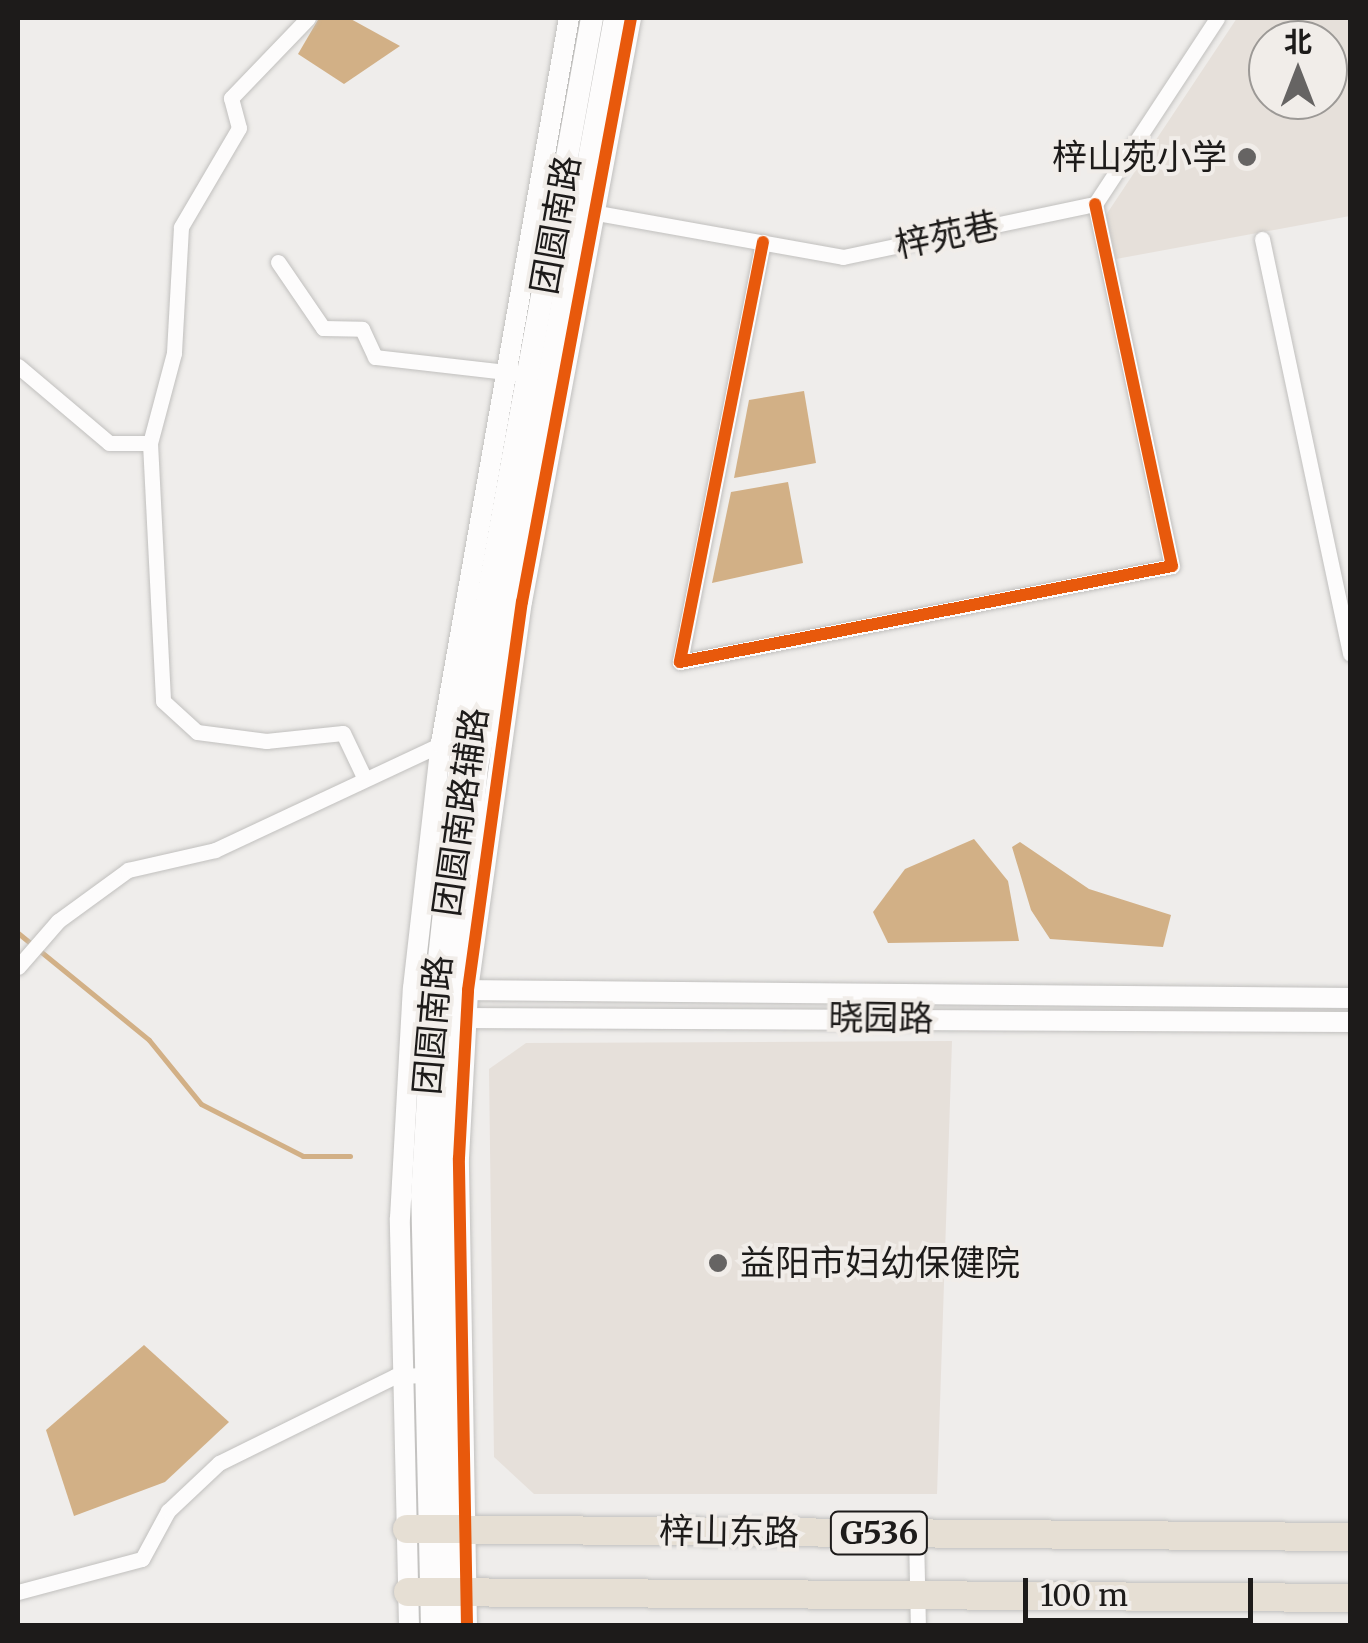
<!DOCTYPE html>
<meta charset="utf-8">
<style>
body{margin:0}
#map{position:relative;width:1368px;height:1643px;overflow:hidden;background:#efedeb;font-family:Merriweather,"Noto Sans SC",serif}
div>[style]{position:absolute}
.built>*{inset:0;background:#e6e0da}
.water>*{inset:0;background:#d2b086}
.stream>*{height:5px;margin:-2.5px;padding:0 2.5px;transform-origin:2.5px;border-radius:2.5px;background:#d2b086}
.roads{filter:drop-shadow(0 0 2px #c1c0be) drop-shadow(0 0 2px #c1c0be)}
.minor>*{height:15px;margin:-7.5px;padding:0 7.5px;transform-origin:7.5px;border-radius:7.5px;background:#fdfcfc}
.tertiary>*{height:20px;margin:-10px;padding:0 10px;transform-origin:10px;border-radius:10px;background:#fdfcfc}
.secondary>*{height:22px;margin:-11px;padding:0 11px;transform-origin:11px;border-radius:11px;background:#fdfcfc}
.trunk>*{height:28px;margin:-14px;padding:0 14px;transform-origin:14px;border-radius:14px;background:#e6dfd4}
.cycleway>*{height:12px;margin:-6px;padding:0 6px;transform-origin:6px;border-radius:6px;background:#e8590c}
.dots>*{width:28px;height:28px;translate:-50% -50%;box-sizing:border-box;border:5px solid #f1ede9;border-radius:50%}
span{translate:-50% -50%;white-space:nowrap;text-align:center;line-height:1.15;-webkit-text-stroke:8px #f1ede9;paint-order:stroke}
.shield-label span{padding:2px 8px;background:#f1ede9;border:2px solid;border-radius:8px;-webkit-text-stroke-width:0}
.shield-label{font-size:32px;color:#1d1b1a;font-weight:700}
.poi-label{font-size:35px;color:#1d1b1a}
.right{translate:-100% -50%;text-align:right}
.left{translate:0 -50%;text-align:left}
.street-label{font-size:35px;color:#1d1b1a}
.frame{position:absolute;inset:0;border:20px solid #1d1b1a;pointer-events:none}
.north{position:absolute;left:1248px;top:20px;width:100px;height:100px;box-sizing:border-box;background:#f1ede9;border:2px solid #9c9996;border-radius:50%;rotate:0deg;font-size:28px;font-weight:700;line-height:40px;text-align:center;color:#1d1b1a}
.north::after{content:'';display:block;margin:auto;width:35px;height:45px;background:#666463;clip-path:polygon(50% 0,100% 100%,50% 72%,0 100%)}
.scale{position:absolute;left:1023px;top:1578px;width:230px;height:45px;box-sizing:border-box;border:5px solid #1d1b1a;border-top:0;padding-left:12px;font-size:30px;line-height:35px;white-space:nowrap;color:#1d1b1a;-webkit-text-stroke:8px #f1ede9;paint-order:stroke}
</style>
<div id="map">
<div class="built">
<div style="clip-path:polygon(evenodd,1237px 18px,1350px 18px,1350px 216px,1116px 259px,1106px 215px,1237px 18px,1268px 40px,1328px 40px,1328px 100px,1268px 100px,1268px 40px)"></div>
<div style="clip-path:polygon(952px 1041px,937px 1494px,534px 1494px,494px 1457px,489px 1069px,526px 1043px)"></div>
</div>
<div class="water">
<div style="clip-path:polygon(319px 18px,349px 18px,400px 46px,344px 84px,298px 54px)"></div>
<div style="clip-path:polygon(804px 391px,816px 463px,734px 478px,749px 400px)"></div>
<div style="clip-path:polygon(788px 482px,803px 563px,712px 583px,731px 492px)"></div>
<div style="clip-path:polygon(974px 839px,1008px 881px,1019px 941px,888px 943px,873px 912px,905px 869px)"></div>
<div style="clip-path:polygon(1020px 842px,1089px 889px,1171px 915px,1163px 947px,1050px 939px,1031px 910px,1012px 847px)"></div>
<div style="clip-path:polygon(144px 1345px,229px 1422px,165px 1482px,74px 1516px,46px 1430px)"></div>
</div>
<div class="stream">
<div style="left:18px;top:933px;width:169px;rotate:39.2deg"></div>
<div style="left:149px;top:1040px;width:82px;rotate:50.9deg"></div>
<div style="left:201px;top:1104px;width:114px;rotate:27deg"></div>
<div style="left:303px;top:1156px;width:47px"></div>
</div>
<div class="roads">
<div class="minor">
<div style="left:308px;top:18px;width:111px;rotate:133.9deg"></div>
<div style="left:231px;top:98px;width:31px;rotate:75deg"></div>
<div style="left:239px;top:128px;width:115px;rotate:120.4deg"></div>
<div style="left:181px;top:227px;width:126px;rotate:93.2deg"></div>
<div style="left:174px;top:353px;width:93px;rotate:104.9deg"></div>
<div style="left:150px;top:443px;width:258px;rotate:87.1deg"></div>
<div style="left:163px;top:701px;width:46px;rotate:42.4deg"></div>
<div style="left:197px;top:732px;width:70px;rotate:7.4deg"></div>
<div style="left:266px;top:741px;width:77px;rotate:-5.9deg"></div>
<div style="left:343px;top:733px;width:47px;rotate:64.5deg"></div>
<div style="left:586px;top:211px;width:261px;rotate:10.1deg"></div>
<div style="left:843px;top:257px;width:258px;rotate:-11.9deg"></div>
<div style="left:1095px;top:204px;width:222px;rotate:-56.7deg"></div>
<div style="left:1262px;top:239px;width:424px;rotate:78deg"></div>
<div style="left:763px;top:242px;width:428px;rotate:101.2deg"></div>
<div style="left:680px;top:662px;width:501px;rotate:-11.04deg"></div>
<div style="left:1172px;top:566px;width:370px;rotate:-102deg"></div>
<div style="left:278px;top:262px;width:80px;rotate:55.7deg"></div>
<div style="left:323px;top:328px;width:39px;rotate:1deg"></div>
<div style="left:362px;top:329px;width:31px;rotate:65deg"></div>
<div style="left:375px;top:357px;width:142px;rotate:6.5deg"></div>
<div style="left:18px;top:366px;width:119px;rotate:40.2deg"></div>
<div style="left:109px;top:443px;width:41px"></div>
<div style="left:18px;top:967px;width:61px;rotate:-49deg"></div>
<div style="left:58px;top:921px;width:87px;rotate:-36.1deg"></div>
<div style="left:128px;top:870px;width:89px;rotate:-12.9deg"></div>
<div style="left:215px;top:850px;width:259px;rotate:-25.1deg"></div>
<div style="left:916px;top:1534px;width:92px;rotate:88.8deg"></div>
<div style="left:18px;top:1592px;width:128px;rotate:-14.9deg"></div>
<div style="left:142px;top:1559px;width:55px;rotate:-61.6deg"></div>
<div style="left:168px;top:1511px;width:70px;rotate:-43.3deg"></div>
<div style="left:219px;top:1463px;width:196px;rotate:-26.3deg"></div>
<div style="left:395px;top:1376px;width:32px;rotate:-2deg"></div>
</div>
<div class="tertiary">
<div style="left:458px;top:990px;width:892px;rotate:0.51deg"></div>
<div style="left:458px;top:1018px;width:892px;rotate:0.26deg"></div>
<div style="left:409px;top:1626px;width:408px;rotate:-91.3deg"></div>
<div style="left:400px;top:1218px;width:230px;rotate:-86.8deg"></div>
<div style="left:413px;top:988px;width:247px;rotate:-83.5deg"></div>
<div style="left:441px;top:743px;width:736px;rotate:-79.99deg"></div>
<div style="left:467px;top:1626px;width:468px;rotate:-91deg"></div>
<div style="left:459px;top:1158px;width:168px;rotate:-86.9deg"></div>
<div style="left:468px;top:990px;width:392px;rotate:-82.1deg"></div>
<div style="left:522px;top:602px;width:594px;rotate:-79.43deg"></div>
</div>
<div class="secondary">
<div style="left:432px;top:1626px;width:430px;rotate:-91.3deg"></div>
<div style="left:422px;top:1196px;width:181px;rotate:-86.5deg"></div>
<div style="left:433px;top:1015px;width:283px;rotate:-83.9deg"></div>
<div style="left:463px;top:734px;width:728px;rotate:-79.79deg"></div>
<div style="left:450px;top:1626px;width:461px;rotate:-91deg"></div>
<div style="left:442px;top:1165px;width:175px;rotate:-86.1deg"></div>
<div style="left:454px;top:990px;width:224px;rotate:-84.1deg"></div>
<div style="left:477px;top:767px;width:762px;rotate:-79.56deg"></div>
</div>
<div class="trunk">
<div style="left:407px;top:1529px;width:943px;rotate:0.49deg"></div>
<div style="left:408px;top:1592px;width:942px;rotate:0.36deg"></div>
</div>
</div>
<div class="cycleway">
<div style="left:763px;top:242px;width:428px;rotate:101.2deg"></div>
<div style="left:680px;top:662px;width:501px;rotate:-11.04deg"></div>
<div style="left:1172px;top:566px;width:370px;rotate:-102deg"></div>
<div style="left:467px;top:1626px;width:468px;rotate:-91deg"></div>
<div style="left:459px;top:1158px;width:168px;rotate:-86.9deg"></div>
<div style="left:468px;top:990px;width:392px;rotate:-82.1deg"></div>
<div style="left:522px;top:602px;width:594px;rotate:-79.43deg"></div>
</div>
<div class="dots">
<div style="left:1247px;top:157px;background:#666463"></div>
<div style="left:718px;top:1263px;background:#666463"></div>
</div>
<div class="shield-label">
<span style="left:879px;top:1533px">G536</span>
</div>
<div class="poi-label">
<span class="right" style="left:1227px;top:157px">梓山苑小学</span>
<span class="left" style="left:740px;top:1263px">益阳市妇幼保健院</span>
</div>
<div class="street-label">
<span style="left:556px;top:225px;rotate:-80deg">团圆南路</span>
<span style="left:947px;top:235px;rotate:-12deg">梓苑巷</span>
<span style="left:461px;top:812px;rotate:-82deg">团圆南路辅路</span>
<span style="left:881px;top:1018px;rotate:1deg">晓园路</span>
<span style="left:433px;top:1025px;rotate:-85deg">团圆南路</span>
<span style="left:729px;top:1532px;rotate:1deg">梓山东路</span>
</div>
<div class="frame"></div>
<div class="north">北</div>
<div class="scale">100 m</div>
</div>
